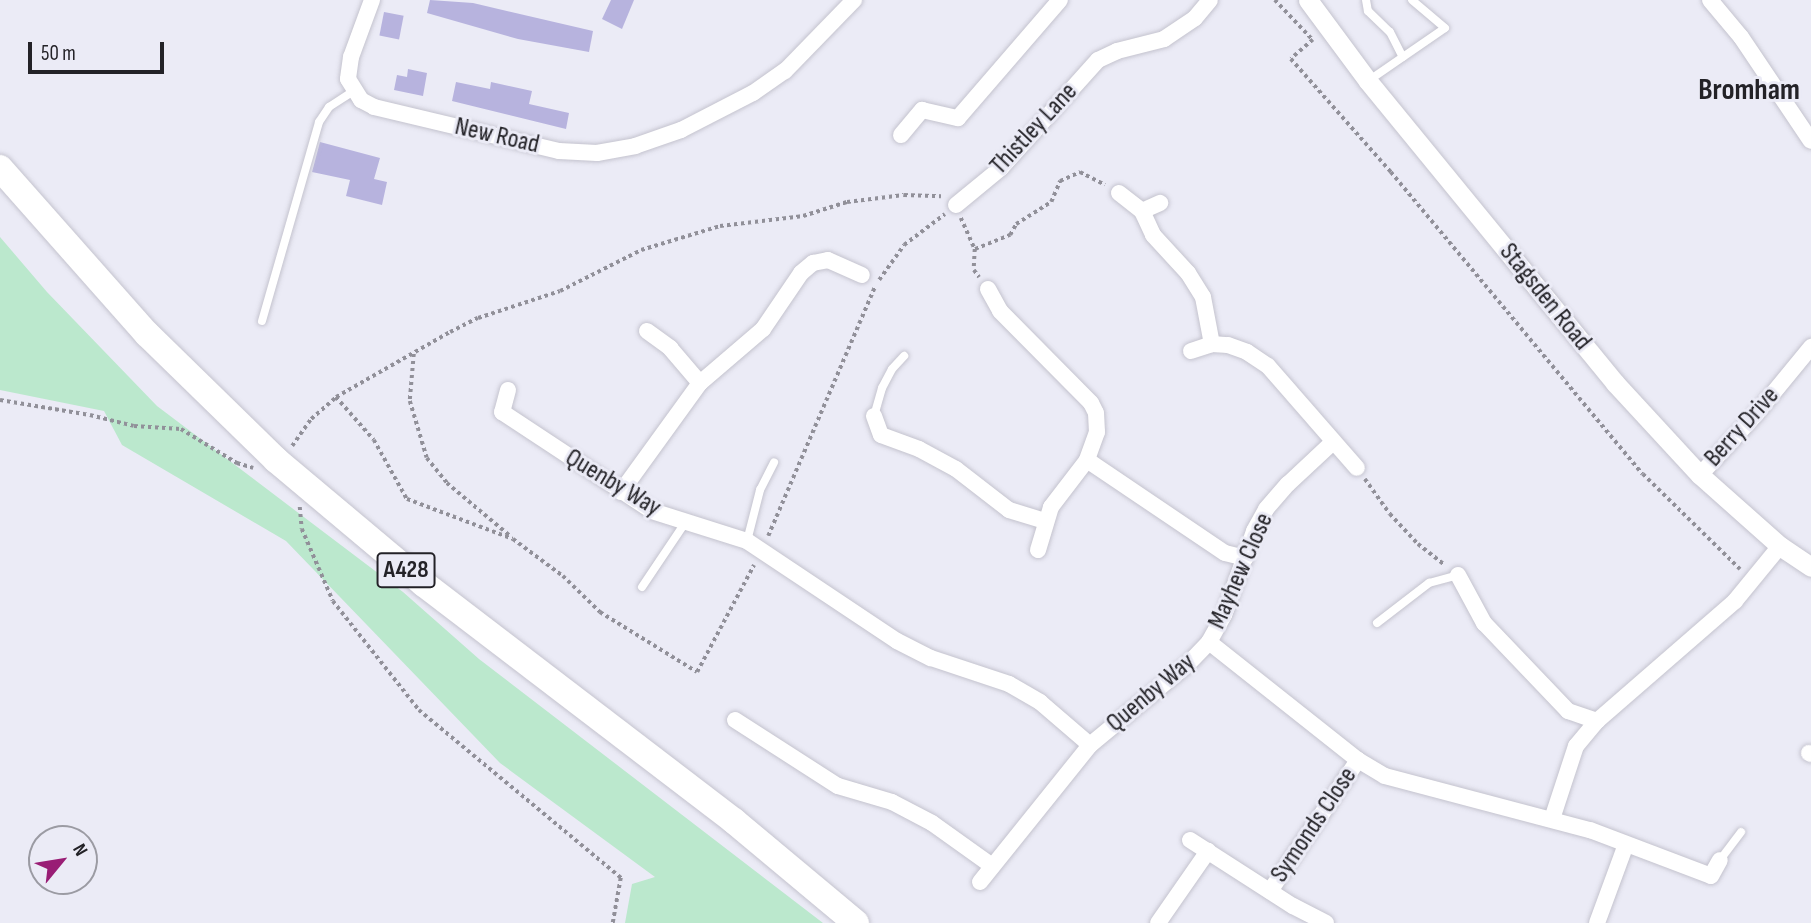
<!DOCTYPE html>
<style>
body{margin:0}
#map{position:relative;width:1811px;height:923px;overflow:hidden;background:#ebebf6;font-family:"Sofia Sans Condensed",sans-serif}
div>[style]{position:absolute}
.green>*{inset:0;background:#bbe8cd}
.building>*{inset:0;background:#b7b3de;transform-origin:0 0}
.path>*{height:3.5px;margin-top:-1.75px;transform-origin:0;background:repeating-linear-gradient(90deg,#919099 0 3.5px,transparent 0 7px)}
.roads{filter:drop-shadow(0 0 2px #c4c3ce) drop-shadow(0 0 2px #c4c3ce)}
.service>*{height:8px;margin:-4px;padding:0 4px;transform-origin:4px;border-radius:4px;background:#fff}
.minor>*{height:16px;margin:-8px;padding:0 8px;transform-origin:8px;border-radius:8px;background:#fff}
.tertiary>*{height:19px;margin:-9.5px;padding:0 9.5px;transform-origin:9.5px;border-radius:9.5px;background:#fff}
.trunk>*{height:26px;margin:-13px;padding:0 13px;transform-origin:13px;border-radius:13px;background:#fff}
span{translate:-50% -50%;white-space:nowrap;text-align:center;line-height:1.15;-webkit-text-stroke:6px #ebebf6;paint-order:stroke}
.shield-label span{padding:2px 5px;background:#ebebf6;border:2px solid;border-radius:5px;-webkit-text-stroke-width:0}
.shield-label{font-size:24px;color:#232227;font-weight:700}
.street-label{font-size:26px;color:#232227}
.quarter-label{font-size:30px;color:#232227;font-weight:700}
.north{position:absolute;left:28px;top:825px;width:70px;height:70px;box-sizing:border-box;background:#ebebf6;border:2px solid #9b9ba3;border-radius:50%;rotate:60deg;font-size:19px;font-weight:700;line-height:28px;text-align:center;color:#232227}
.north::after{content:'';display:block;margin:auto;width:24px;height:32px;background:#991d75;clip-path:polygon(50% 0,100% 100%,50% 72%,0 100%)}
.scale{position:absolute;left:28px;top:42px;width:136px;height:32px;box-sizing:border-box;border:4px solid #232227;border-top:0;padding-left:9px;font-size:21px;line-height:24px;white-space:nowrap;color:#232227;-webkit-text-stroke:5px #ebebf6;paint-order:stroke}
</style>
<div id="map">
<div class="green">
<div style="clip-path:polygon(0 237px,47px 292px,157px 406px,403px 592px,479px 659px,823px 923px,625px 923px,632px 884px,655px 877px,500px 763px,286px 541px,122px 445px,104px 411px,0 390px)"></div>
</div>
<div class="building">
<div style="clip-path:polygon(430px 0,473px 3px,593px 31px,589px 52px,518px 39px,427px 13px)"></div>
<div style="clip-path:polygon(611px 0,634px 0,622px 29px,602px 19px)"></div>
<div style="left:384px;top:12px;width:20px;height:24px;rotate:11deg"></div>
<div style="clip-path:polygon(408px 69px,427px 73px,423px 96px,394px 90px,397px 75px,407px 77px)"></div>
<div style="clip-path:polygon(456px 82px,490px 89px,491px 82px,532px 91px,529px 104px,569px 113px,566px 129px,452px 101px)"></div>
<div style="clip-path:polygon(320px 142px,380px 158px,374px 179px,387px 182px,382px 205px,346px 196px,350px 180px,312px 172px)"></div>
</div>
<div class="path">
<div style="left:1275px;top:0;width:55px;rotate:46.5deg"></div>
<div style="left:1313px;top:40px;width:29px;rotate:139deg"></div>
<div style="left:1291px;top:59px;width:151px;rotate:48.5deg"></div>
<div style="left:1391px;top:172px;width:393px;rotate:50.2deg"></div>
<div style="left:1643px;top:474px;width:136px;rotate:44.4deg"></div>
<div style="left:961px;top:218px;width:34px;rotate:66deg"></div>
<div style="left:975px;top:249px;width:38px;rotate:-22deg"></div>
<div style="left:1010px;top:235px;width:13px;rotate:-61deg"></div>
<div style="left:1016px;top:224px;width:41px;rotate:-32.2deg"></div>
<div style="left:1051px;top:202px;width:23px;rotate:-67deg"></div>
<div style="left:1060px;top:181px;width:22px;rotate:-24deg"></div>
<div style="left:1080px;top:172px;width:28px;rotate:27deg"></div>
<div style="left:975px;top:249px;width:21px;rotate:93deg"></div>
<div style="left:974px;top:270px;width:9px;rotate:54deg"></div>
<div style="left:879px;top:280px;width:43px;rotate:-54.5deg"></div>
<div style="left:904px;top:245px;width:51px;rotate:-37.1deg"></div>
<div style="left:414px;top:354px;width:47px;rotate:94.9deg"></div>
<div style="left:410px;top:401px;width:59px;rotate:73.4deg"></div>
<div style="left:427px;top:458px;width:32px;rotate:51deg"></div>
<div style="left:447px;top:483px;width:81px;rotate:40deg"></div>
<div style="left:336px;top:397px;width:57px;rotate:48.5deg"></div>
<div style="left:374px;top:440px;width:68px;rotate:60.8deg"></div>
<div style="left:407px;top:499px;width:113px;rotate:20.7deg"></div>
<div style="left:513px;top:539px;width:62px;rotate:36.5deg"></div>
<div style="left:563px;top:576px;width:52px;rotate:44.2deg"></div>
<div style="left:600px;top:612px;width:114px;rotate:31.7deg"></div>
<div style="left:697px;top:672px;width:121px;rotate:-62deg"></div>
<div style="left:0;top:400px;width:91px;rotate:9.5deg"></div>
<div style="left:90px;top:415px;width:45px;rotate:14deg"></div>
<div style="left:134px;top:426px;width:47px;rotate:3.7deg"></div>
<div style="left:181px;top:429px;width:66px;rotate:31.3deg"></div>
<div style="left:237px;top:463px;width:17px;rotate:17deg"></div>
<div style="left:292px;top:446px;width:33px;rotate:-55deg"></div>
<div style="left:311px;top:419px;width:33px;rotate:-41deg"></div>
<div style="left:336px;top:397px;width:131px;rotate:-29.7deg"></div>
<div style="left:450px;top:332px;width:31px;rotate:-27deg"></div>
<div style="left:478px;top:318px;width:86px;rotate:-18.2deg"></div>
<div style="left:560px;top:291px;width:91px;rotate:-26.8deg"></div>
<div style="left:641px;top:250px;width:83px;rotate:-16.9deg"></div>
<div style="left:720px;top:226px;width:84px;rotate:-6.9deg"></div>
<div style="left:803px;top:216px;width:46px;rotate:-17.7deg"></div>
<div style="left:847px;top:202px;width:57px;rotate:-7deg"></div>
<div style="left:904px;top:195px;width:37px;rotate:2deg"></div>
<div style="left:1365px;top:479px;width:43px;rotate:54.5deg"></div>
<div style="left:1390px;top:514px;width:41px;rotate:47deg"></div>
<div style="left:1418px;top:544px;width:34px;rotate:38deg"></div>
<div style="left:300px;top:507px;width:22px;rotate:85deg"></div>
<div style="left:302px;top:529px;width:78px;rotate:66.7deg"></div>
<div style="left:333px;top:601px;width:139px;rotate:51.7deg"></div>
<div style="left:419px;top:710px;width:263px;rotate:39.7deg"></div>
<div style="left:621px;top:878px;width:46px;rotate:100.1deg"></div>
<div style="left:768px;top:536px;width:272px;rotate:-66.8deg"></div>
</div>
<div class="roads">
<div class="service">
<div style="left:1366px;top:0;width:11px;rotate:80deg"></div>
<div style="left:1368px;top:11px;width:30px;rotate:44deg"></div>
<div style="left:1390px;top:32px;width:28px;rotate:63deg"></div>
<div style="left:1368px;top:81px;width:93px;rotate:-34.5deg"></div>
<div style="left:1445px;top:28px;width:43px;rotate:-139.7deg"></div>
<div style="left:262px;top:321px;width:207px;rotate:-74deg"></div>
<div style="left:319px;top:122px;width:18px;rotate:-56deg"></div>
<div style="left:329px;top:107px;width:30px;rotate:-33deg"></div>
<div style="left:874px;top:416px;width:29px;rotate:-74deg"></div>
<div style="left:882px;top:388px;width:21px;rotate:-62deg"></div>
<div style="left:892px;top:369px;width:18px;rotate:-47deg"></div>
<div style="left:747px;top:541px;width:53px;rotate:-75.7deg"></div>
<div style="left:760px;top:490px;width:31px;rotate:-63deg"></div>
<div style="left:642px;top:587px;width:77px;rotate:-56.1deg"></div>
<div style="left:1377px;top:623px;width:66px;rotate:-37.6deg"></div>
<div style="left:1429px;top:583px;width:30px;rotate:-15deg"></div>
<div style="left:1720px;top:860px;width:35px;rotate:-53deg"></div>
</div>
<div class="minor">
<div style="left:372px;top:0;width:61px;rotate:110.2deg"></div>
<div style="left:351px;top:57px;width:22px;rotate:98deg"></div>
<div style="left:348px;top:79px;width:25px;rotate:58deg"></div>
<div style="left:361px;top:100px;width:15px;rotate:28deg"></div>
<div style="left:374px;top:107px;width:190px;rotate:13.4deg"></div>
<div style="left:559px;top:151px;width:38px;rotate:3deg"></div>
<div style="left:597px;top:153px;width:39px;rotate:-10deg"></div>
<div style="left:635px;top:146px;width:49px;rotate:-19.2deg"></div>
<div style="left:681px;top:130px;width:81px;rotate:-27.2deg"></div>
<div style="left:753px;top:93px;width:39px;rotate:-35deg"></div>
<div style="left:785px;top:71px;width:99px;rotate:-45.8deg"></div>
<div style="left:1710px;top:0;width:48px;rotate:50deg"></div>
<div style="left:1741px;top:37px;width:125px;rotate:56.1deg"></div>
<div style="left:901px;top:135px;width:33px;rotate:-50deg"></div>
<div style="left:922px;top:110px;width:37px;rotate:13deg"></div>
<div style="left:958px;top:118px;width:156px;rotate:-49.2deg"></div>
<div style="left:1119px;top:193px;width:29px;rotate:38deg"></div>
<div style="left:1142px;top:211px;width:26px;rotate:65deg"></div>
<div style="left:1153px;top:235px;width:52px;rotate:47.4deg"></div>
<div style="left:1188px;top:273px;width:28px;rotate:58deg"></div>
<div style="left:1203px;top:297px;width:48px;rotate:79.2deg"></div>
<div style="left:956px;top:205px;width:58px;rotate:-39.4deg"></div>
<div style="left:1001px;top:168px;width:145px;rotate:-48.1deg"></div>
<div style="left:1098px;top:60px;width:21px;rotate:-25deg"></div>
<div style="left:1117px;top:51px;width:49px;rotate:-14.3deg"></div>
<div style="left:1164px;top:39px;width:37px;rotate:-34deg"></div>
<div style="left:1195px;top:18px;width:23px;rotate:-50deg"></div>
<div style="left:1142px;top:211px;width:20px;rotate:-24deg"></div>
<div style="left:988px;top:289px;width:25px;rotate:61deg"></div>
<div style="left:1000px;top:311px;width:129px;rotate:45.3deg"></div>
<div style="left:1091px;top:403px;width:11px;rotate:63deg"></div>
<div style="left:1096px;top:413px;width:19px;rotate:87deg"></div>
<div style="left:1097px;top:432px;width:30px;rotate:110deg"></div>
<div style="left:1087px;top:460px;width:59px;rotate:127.5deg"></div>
<div style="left:1051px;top:507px;width:45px;rotate:106.8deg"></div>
<div style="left:647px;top:331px;width:29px;rotate:36deg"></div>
<div style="left:670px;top:348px;width:46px;rotate:49.4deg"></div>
<div style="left:1191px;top:351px;width:22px;rotate:-18deg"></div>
<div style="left:1212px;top:344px;width:16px;rotate:4deg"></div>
<div style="left:1228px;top:345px;width:20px;rotate:20deg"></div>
<div style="left:1247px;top:352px;width:25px;rotate:34deg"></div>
<div style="left:1268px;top:366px;width:135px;rotate:48.9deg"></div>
<div style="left:508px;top:390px;width:23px;rotate:105deg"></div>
<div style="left:502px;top:412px;width:180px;rotate:33.4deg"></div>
<div style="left:652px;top:511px;width:100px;rotate:17.5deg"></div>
<div style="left:747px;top:541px;width:180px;rotate:33.7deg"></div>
<div style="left:897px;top:641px;width:38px;rotate:27deg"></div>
<div style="left:931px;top:658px;width:82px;rotate:18.4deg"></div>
<div style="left:1009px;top:684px;width:36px;rotate:30deg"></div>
<div style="left:1040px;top:702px;width:66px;rotate:40.7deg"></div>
<div style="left:874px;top:416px;width:20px;rotate:70deg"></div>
<div style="left:881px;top:435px;width:40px;rotate:20.2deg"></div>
<div style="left:919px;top:449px;width:42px;rotate:28.4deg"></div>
<div style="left:956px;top:469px;width:67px;rotate:37.7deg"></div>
<div style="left:1009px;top:510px;width:38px;rotate:17deg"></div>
<div style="left:1087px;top:460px;width:166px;rotate:34deg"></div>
<div style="left:1225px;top:553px;width:21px;rotate:14deg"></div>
<div style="left:1700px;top:475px;width:83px;rotate:-47.4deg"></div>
<div style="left:1756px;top:414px;width:87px;rotate:-50.6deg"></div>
<div style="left:621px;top:492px;width:135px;rotate:-54.1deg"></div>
<div style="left:700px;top:383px;width:83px;rotate:-40.6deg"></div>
<div style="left:763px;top:329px;width:68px;rotate:-55.8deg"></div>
<div style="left:801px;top:273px;width:16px;rotate:-40deg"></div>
<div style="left:813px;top:263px;width:15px;rotate:-11deg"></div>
<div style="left:828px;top:260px;width:37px;rotate:24deg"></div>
<div style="left:1458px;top:575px;width:55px;rotate:61.6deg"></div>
<div style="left:1484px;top:623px;width:122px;rotate:46.3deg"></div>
<div style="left:1568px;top:711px;width:31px;rotate:19deg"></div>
<div style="left:1209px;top:642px;width:190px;rotate:38.4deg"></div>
<div style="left:1358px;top:760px;width:31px;rotate:31deg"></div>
<div style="left:1385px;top:776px;width:212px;rotate:14.8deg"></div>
<div style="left:1590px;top:830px;width:129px;rotate:20.8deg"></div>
<div style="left:1711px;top:876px;width:18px;rotate:-61deg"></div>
<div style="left:735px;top:720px;width:122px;rotate:32.7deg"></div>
<div style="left:838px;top:786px;width:56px;rotate:16.5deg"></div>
<div style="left:892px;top:802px;width:45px;rotate:27.7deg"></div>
<div style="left:932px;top:823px;width:74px;rotate:35.6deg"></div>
<div style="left:1809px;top:753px;width:2px;rotate:27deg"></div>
<div style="left:1552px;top:819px;width:77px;rotate:-71.8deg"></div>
<div style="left:1576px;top:746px;width:33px;rotate:-50deg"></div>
<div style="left:1597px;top:721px;width:183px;rotate:-41deg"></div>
<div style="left:1735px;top:601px;width:71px;rotate:-50.7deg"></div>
<div style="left:1190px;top:840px;width:122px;rotate:32.7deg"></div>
<div style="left:1293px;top:906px;width:37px;rotate:27deg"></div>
<div style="left:980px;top:882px;width:176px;rotate:-51.2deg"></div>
<div style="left:1090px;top:745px;width:127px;rotate:-39.6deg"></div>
<div style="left:1188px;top:664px;width:30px;rotate:-46deg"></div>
<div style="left:1209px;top:642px;width:31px;rotate:-61deg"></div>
<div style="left:1224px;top:615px;width:89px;rotate:-70.3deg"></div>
<div style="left:1254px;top:531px;width:25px;rotate:-61deg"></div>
<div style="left:1266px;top:509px;width:33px;rotate:-49deg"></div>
<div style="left:1288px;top:484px;width:62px;rotate:-43deg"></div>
<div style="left:1270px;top:891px;width:158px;rotate:-56.1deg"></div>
<div style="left:1158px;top:923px;width:88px;rotate:-55.2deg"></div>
<div style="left:1597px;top:923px;width:84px;rotate:-69.8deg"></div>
</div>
<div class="tertiary">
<div style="left:1308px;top:0;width:101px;rotate:53.5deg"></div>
<div style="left:1368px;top:81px;width:390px;rotate:50.7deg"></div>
<div style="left:1615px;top:383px;width:125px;rotate:47.3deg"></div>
<div style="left:1700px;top:475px;width:107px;rotate:41.6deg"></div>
<div style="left:1780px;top:546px;width:37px;rotate:34deg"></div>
</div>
<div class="trunk">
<div style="left:0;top:168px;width:222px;rotate:48.5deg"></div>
<div style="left:147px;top:334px;width:180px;rotate:44.3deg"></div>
<div style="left:276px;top:460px;width:193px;rotate:40deg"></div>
<div style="left:424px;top:584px;width:390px;rotate:37.4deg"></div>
<div style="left:734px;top:821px;width:159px;rotate:39.9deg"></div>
</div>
</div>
<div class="shield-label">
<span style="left:406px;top:570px">A428</span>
</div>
<div class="street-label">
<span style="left:1034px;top:129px;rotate:-47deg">Thistley Lane</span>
<span style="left:497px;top:136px;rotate:13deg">New Road</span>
<span style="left:1545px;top:297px;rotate:51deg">Stagsden Road</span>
<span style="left:1742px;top:427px;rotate:-48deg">Berry Drive</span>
<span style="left:613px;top:483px;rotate:31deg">Quenby Way</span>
<span style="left:1241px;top:571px;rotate:-66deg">Mayhew Close</span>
<span style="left:1151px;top:693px;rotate:-40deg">Quenby Way</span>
<span style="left:1314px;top:825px;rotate:-56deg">Symonds Close</span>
</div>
<div class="quarter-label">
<span style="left:1749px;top:90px">Bromham</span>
</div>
<div class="north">N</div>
<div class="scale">50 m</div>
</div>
